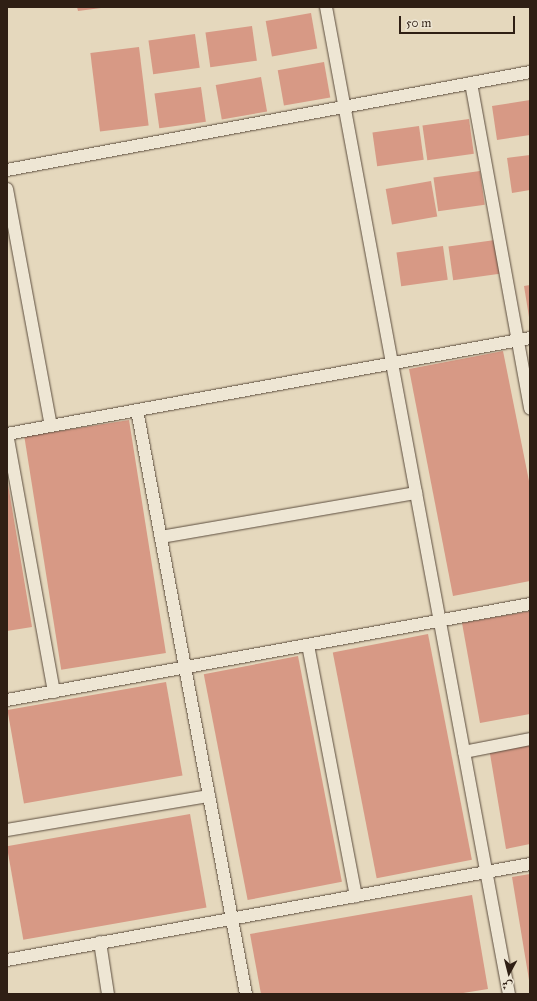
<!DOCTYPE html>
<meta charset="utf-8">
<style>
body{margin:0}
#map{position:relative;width:537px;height:1001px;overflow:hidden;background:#e5d8bd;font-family:"IM FELL Great Primer",Amiri,serif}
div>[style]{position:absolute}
.building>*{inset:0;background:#d79985;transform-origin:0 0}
.roads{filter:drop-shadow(0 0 1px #5c4d3e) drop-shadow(0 0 1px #5c4d3e)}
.minor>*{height:12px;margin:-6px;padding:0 6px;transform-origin:6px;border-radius:6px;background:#eee6d4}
span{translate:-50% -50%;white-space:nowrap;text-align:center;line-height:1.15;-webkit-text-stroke:3px #eee6d4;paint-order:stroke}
.frame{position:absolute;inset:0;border:8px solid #2f1f14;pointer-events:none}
.north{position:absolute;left:489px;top:953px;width:40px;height:40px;-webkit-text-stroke:3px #eee6d4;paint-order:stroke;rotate:187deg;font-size:11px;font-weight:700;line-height:16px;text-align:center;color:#2f1f14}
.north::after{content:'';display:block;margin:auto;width:14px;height:18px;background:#2f1f14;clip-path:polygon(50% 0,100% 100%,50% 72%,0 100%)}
.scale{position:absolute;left:399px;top:16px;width:116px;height:18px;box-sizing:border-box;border:2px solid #2f1f14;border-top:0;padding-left:5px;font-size:12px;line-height:14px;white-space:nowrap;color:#2f1f14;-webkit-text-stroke:3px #eee6d4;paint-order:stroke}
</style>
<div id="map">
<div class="building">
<div style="clip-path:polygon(77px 7px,101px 7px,101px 8px,78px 11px)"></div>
<div style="left:311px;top:13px;width:36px;height:46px;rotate:80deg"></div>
<div style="left:252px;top:26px;width:35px;height:47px;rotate:82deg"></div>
<div style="left:195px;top:34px;width:34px;height:47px;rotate:82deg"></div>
<div style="left:139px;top:47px;width:79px;height:49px;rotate:83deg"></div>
<div style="left:324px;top:62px;width:36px;height:47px;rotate:80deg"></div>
<div style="left:261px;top:77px;width:35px;height:46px;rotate:80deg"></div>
<div style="left:201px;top:87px;width:35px;height:47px;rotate:82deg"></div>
<div style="clip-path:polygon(530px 100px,530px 135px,497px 140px,492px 106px)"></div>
<div style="left:469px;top:119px;width:35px;height:47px;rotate:82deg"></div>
<div style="left:419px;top:126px;width:34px;height:47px;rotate:82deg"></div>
<div style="clip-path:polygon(530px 155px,530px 190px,512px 193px,507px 158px)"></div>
<div style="left:480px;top:171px;width:34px;height:47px;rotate:82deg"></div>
<div style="left:431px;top:181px;width:36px;height:46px;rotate:80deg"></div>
<div style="left:495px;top:240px;width:34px;height:47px;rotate:82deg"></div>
<div style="left:443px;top:246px;width:34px;height:47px;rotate:82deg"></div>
<div style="clip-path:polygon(530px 285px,530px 317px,529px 317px,524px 286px)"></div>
<div style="clip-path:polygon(503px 351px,530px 486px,530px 581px,453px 596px,409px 369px)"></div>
<div style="left:129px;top:420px;width:236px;height:106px;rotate:81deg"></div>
<div style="clip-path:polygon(7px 478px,32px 627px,7px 631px)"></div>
<div style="clip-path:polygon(530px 611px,530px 714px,480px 723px,462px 623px)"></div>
<div style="left:428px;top:634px;width:230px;height:97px;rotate:79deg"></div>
<div style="left:298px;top:656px;width:230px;height:96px;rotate:79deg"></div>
<div style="left:166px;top:682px;width:95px;height:161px;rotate:80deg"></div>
<div style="clip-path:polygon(530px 741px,530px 844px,506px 849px,489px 748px)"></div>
<div style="left:190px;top:814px;width:95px;height:186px;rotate:80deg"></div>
<div style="clip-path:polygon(530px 874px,530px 980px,529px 980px,512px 877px)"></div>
<div style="clip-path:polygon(472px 895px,488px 989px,457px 994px,261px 994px,250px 934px)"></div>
</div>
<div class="roads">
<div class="minor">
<div style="left:326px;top:7px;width:1004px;rotate:79.5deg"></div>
<div style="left:471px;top:83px;width:331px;rotate:79.7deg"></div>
<div style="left:7px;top:170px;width:532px;rotate:-10.61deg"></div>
<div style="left:7px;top:189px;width:241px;rotate:79.5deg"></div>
<div style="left:137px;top:410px;width:594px;rotate:79.43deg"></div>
<div style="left:161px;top:537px;width:259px;rotate:-9.8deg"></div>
<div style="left:308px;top:645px;width:256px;rotate:79.2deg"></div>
<div style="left:54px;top:692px;width:262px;rotate:-100.3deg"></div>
<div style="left:7px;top:434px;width:532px;rotate:-10.4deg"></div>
<div style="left:7px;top:700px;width:532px;rotate:-10.4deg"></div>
<div style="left:464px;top:752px;width:67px;rotate:-11.1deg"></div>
<div style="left:7px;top:830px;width:205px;rotate:-9.6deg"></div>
<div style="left:100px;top:942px;width:53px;rotate:81.3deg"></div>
<div style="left:7px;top:960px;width:532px;rotate:-10.4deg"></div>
</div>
</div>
<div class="frame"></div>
<div class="north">ش</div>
<div class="scale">50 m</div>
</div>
